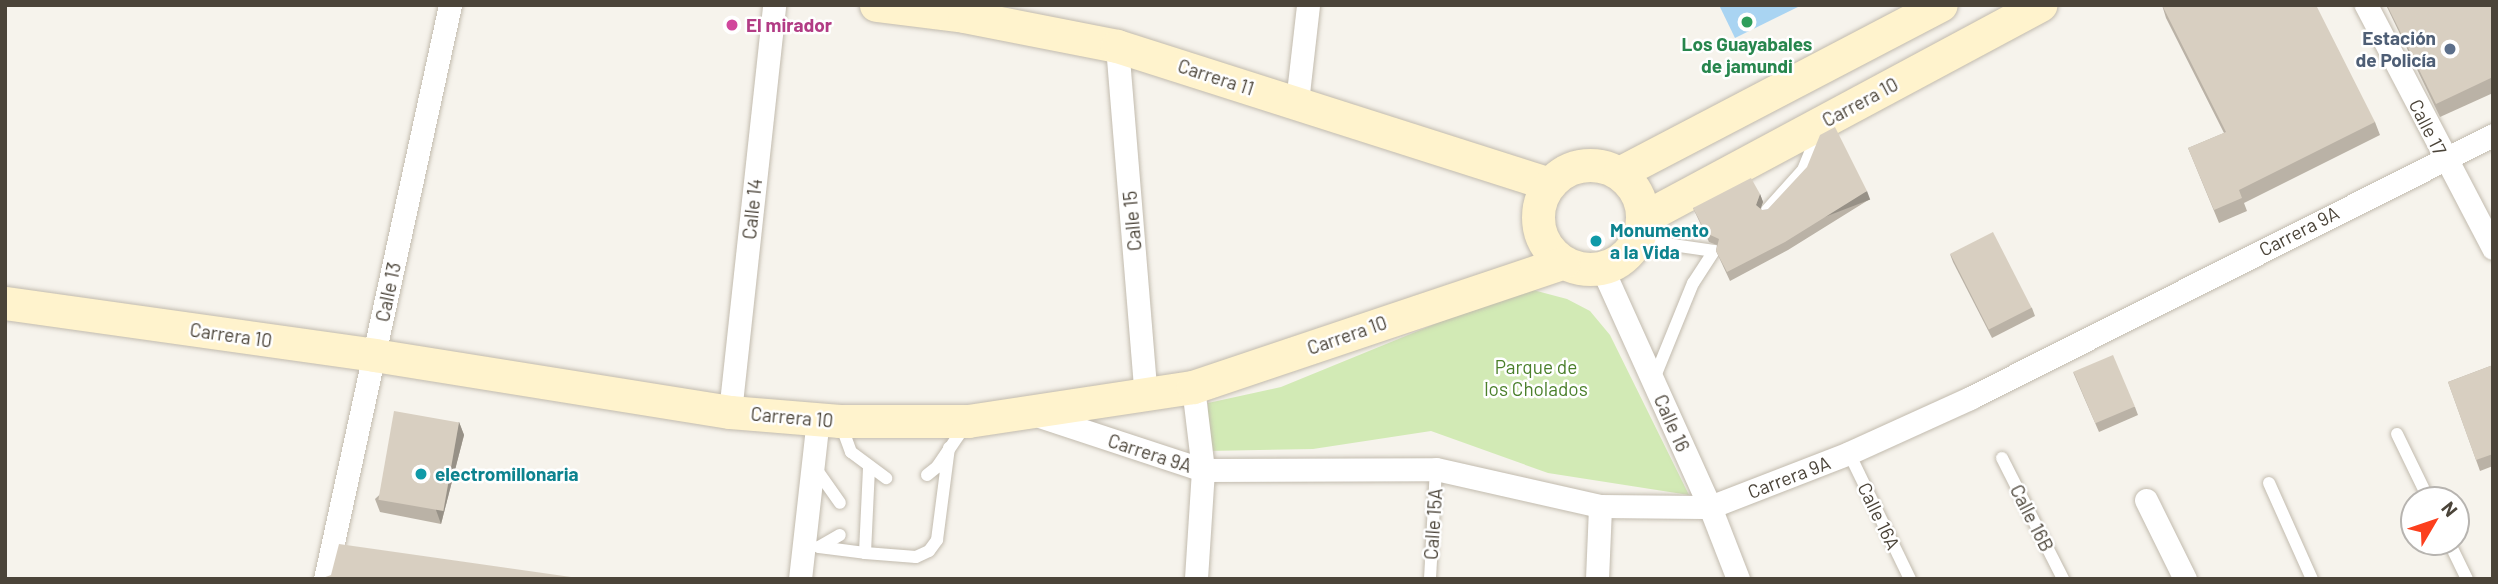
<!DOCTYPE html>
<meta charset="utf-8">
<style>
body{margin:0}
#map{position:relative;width:2498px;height:584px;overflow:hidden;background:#f6f3ec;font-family:Barlow,sans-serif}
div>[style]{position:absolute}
.green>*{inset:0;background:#d2eab5}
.water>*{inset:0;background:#a9d4f2}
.roads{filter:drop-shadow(0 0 2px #c2bbae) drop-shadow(0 0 2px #c2bbae)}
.service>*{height:12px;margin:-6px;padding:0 6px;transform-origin:6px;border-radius:6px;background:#fff}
.minor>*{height:23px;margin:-11.5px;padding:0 11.5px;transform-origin:11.5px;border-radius:11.5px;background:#fff}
.secondary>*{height:33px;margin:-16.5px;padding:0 16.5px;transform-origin:16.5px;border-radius:16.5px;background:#fff3cd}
.secondary>.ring{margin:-16.5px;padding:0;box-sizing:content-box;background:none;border:33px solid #fff3cd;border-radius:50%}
.wall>*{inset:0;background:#bab2a6}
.shaded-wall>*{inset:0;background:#979187;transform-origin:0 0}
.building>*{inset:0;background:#d8cfc1;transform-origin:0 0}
.dots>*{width:19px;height:19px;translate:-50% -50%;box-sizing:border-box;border:4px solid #fff;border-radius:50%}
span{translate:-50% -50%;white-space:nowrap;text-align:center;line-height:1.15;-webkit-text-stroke:5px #fff;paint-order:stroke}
.hotel-label{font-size:19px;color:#b23c85;font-weight:700}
.left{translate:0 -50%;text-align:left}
.service-label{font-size:19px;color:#4e5e75;font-weight:700}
.right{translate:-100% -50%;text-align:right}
.leisure-label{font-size:19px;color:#27864d;font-weight:700}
.street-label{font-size:19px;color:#4b4439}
.culture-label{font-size:19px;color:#0d838f;font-weight:700}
.park-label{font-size:19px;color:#4a7f2a}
.frame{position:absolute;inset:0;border:7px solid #4b4439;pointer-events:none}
.north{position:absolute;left:2400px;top:486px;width:70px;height:70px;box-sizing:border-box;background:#fff;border:2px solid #b7b4b0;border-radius:50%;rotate:51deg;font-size:19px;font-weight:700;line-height:28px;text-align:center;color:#4b4439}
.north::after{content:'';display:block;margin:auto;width:24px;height:32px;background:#fc3f1d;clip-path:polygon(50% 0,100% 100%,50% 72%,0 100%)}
</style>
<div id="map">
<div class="green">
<div style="clip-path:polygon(1533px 290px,1567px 299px,1590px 311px,1610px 335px,1689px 495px,1548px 473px,1431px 431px,1313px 449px,1207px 451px,1208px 403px,1281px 387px,1501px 297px)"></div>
</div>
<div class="water">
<div style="clip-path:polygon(1719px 5px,1802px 5px,1735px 38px)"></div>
</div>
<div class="roads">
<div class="service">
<div style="left:1767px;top:210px;width:54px;rotate:-48deg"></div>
<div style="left:1803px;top:170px;width:40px;rotate:-68deg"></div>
<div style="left:1638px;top:240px;width:77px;rotate:8.2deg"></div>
<div style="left:1714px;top:251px;width:38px;rotate:123deg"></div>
<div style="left:1693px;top:283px;width:104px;rotate:112.1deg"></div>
<div style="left:840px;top:422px;width:32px;rotate:70deg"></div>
<div style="left:851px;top:452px;width:44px;rotate:36.6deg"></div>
<div style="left:2397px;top:434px;width:73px;rotate:64.1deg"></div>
<div style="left:1849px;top:453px;width:140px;rotate:64.2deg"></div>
<div style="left:2002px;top:458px;width:136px;rotate:63.2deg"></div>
<div style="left:814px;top:466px;width:45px;rotate:54.9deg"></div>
<div style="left:869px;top:468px;width:85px;rotate:92.7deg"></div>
<div style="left:865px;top:553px;width:51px;rotate:4.5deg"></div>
<div style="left:916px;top:557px;width:14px;rotate:-25deg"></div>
<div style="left:929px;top:551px;width:14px;rotate:-54deg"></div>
<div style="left:937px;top:540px;width:93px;rotate:-82.6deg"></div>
<div style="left:927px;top:475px;width:13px;rotate:-39deg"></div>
<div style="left:937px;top:467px;width:50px;rotate:-55.7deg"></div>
<div style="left:2269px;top:483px;width:105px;rotate:65.9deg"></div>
<div style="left:2449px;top:542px;width:41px;rotate:64.1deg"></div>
<div style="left:819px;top:547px;width:46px;rotate:7.4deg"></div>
<div style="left:819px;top:547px;width:24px;rotate:-30deg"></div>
<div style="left:1430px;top:579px;width:110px;rotate:-86.9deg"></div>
</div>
<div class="minor">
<div style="left:2366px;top:5px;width:274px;rotate:62.4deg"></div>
<div style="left:1117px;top:46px;width:351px;rotate:85.3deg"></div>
<div style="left:1297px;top:102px;width:98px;rotate:-83.5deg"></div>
<div style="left:1602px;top:268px;width:262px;rotate:65.7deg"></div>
<div style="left:1710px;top:507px;width:77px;rotate:68.7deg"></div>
<div style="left:1193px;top:387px;width:84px;rotate:83.1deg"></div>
<div style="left:1203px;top:470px;width:109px;rotate:93.7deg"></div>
<div style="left:730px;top:412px;width:409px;rotate:-83.8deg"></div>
<div style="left:1033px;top:414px;width:179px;rotate:18.2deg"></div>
<div style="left:1203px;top:470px;width:233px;rotate:-0.2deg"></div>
<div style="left:1436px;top:469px;width:168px;rotate:12.7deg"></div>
<div style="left:1600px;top:506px;width:110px;rotate:0.5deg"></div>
<div style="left:1710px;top:507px;width:149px;rotate:-21.2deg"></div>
<div style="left:1849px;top:453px;width:133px;rotate:-24.4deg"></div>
<div style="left:1970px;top:398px;width:585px;rotate:-26.7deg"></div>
<div style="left:2146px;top:500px;width:88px;rotate:63.7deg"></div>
<div style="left:325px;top:579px;width:587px;rotate:-77.71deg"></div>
<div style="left:800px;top:579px;width:162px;rotate:-83.6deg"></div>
<div style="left:1597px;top:579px;width:73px;rotate:-87.6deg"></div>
</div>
<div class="secondary">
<div style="left:876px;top:5px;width:89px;rotate:7.1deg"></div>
<div style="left:964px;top:16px;width:156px;rotate:11.1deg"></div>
<div style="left:1117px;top:46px;width:454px;rotate:17.7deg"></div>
<div class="ring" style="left:1538px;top:165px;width:71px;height:71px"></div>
<div style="left:1619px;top:173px;width:363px;rotate:-27.6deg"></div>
<div style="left:1643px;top:218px;width:451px;rotate:-28.2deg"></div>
<div style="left:5px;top:303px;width:373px;rotate:8deg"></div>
<div style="left:374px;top:355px;width:361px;rotate:9.1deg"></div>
<div style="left:730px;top:412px;width:110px;rotate:4.7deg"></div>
<div style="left:840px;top:421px;width:128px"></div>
<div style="left:968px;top:421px;width:228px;rotate:-8.6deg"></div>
<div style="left:1193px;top:387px;width:391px;rotate:-18.6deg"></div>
</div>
</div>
<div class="wall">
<div style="clip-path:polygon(2162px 5px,2375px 122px,2380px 135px,2244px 203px,2247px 211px,2219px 223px,2188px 148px,2224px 133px,2166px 18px)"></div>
<div style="clip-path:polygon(2386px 5px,2493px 5px,2493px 93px,2440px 117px)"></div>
<div style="clip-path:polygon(1760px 194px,1763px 202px,1760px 209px,1762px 210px,1870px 199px,1788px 250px,1730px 281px,1716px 251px,1717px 245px,1709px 242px,1693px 208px)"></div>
<div style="clip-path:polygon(1950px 254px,2032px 308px,2035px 316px,1992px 338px,1953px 262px)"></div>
<div style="clip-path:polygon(2493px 365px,2493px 466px,2480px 471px,2448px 382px)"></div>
<div style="clip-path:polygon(2073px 372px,2135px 407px,2138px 415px,2099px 432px)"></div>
<div style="clip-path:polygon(459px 422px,464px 435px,441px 524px,380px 512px,375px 499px)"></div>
</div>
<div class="shaded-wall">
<div style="left:1867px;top:191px;width:9px;height:97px;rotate:69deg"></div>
<div style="clip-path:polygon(1760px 194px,1763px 202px,1759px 213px,1756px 205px)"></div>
<div style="clip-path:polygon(459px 422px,464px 435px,441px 524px,436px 510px)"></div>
</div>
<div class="building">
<div style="clip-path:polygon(2162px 5px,2316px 5px,2375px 122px,2239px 190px,2242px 198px,2214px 210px,2188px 148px,2226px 132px)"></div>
<div style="clip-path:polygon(2387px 5px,2493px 5px,2493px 77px,2436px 104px)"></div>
<div style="clip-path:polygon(1835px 127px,1867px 191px,1785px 242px,1727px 272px,1716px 251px,1719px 239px,1706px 233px,1693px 208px,1751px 178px,1760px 194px,1756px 205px,1762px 210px,1767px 210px,1807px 167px,1820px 135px)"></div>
<div style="left:1993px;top:232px;width:85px;height:48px;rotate:63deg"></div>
<div style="left:2113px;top:355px;width:56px;height:43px;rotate:67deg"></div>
<div style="clip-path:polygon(2493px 365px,2493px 454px,2476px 460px,2448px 382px)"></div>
<div style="left:394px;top:411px;width:66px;height:90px;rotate:10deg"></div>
<div style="clip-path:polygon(339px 544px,578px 578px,578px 579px,320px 579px,331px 575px)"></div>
</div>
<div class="dots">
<div style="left:1747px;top:22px;background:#2e9e5b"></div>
<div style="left:732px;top:25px;background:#d1479c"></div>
<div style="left:2450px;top:49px;background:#5c6f8a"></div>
<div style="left:1596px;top:241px;background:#0f9aa8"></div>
<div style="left:421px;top:474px;background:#0f9aa8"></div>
</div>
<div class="hotel-label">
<span class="left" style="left:746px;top:25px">El mirador</span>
</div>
<div class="service-label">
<span class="right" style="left:2436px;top:49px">Estación<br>de Policía</span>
</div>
<div class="leisure-label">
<span style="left:1747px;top:55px">Los Guayabales<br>de jamundi</span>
</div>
<div class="street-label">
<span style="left:1216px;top:77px;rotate:18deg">Carrera 11</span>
<span style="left:1860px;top:102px;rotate:-28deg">Carrera 10</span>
<span style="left:2428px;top:127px;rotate:63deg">Calle 17</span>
<span style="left:752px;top:209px;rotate:-84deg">Calle 14</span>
<span style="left:1132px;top:221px;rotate:-95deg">Calle 15</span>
<span style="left:2299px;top:231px;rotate:-27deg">Carrera 9A</span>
<span style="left:388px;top:292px;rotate:-78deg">Calle 13</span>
<span style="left:231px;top:335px;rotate:8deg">Carrera 10</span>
<span style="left:1347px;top:335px;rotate:-19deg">Carrera 10</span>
<span style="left:792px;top:417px;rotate:5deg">Carrera 10</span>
<span style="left:1672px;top:423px;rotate:66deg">Calle 16</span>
<span style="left:1150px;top:453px;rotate:18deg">Carrera 9A</span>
<span style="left:1789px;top:477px;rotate:-21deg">Carrera 9A</span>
<span style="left:1879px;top:516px;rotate:64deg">Calle 16A</span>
<span style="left:2032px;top:518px;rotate:63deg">Calle 16B</span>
<span style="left:1433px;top:524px;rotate:-86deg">Calle 15A</span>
</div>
<div class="culture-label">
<span class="left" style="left:1610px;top:241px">Monumento<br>a la Vida</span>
<span class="left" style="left:435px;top:474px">electromillonaria</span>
</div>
<div class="park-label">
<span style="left:1536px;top:378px">Parque de<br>los Cholados</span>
</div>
<div class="frame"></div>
<div class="north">N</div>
</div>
